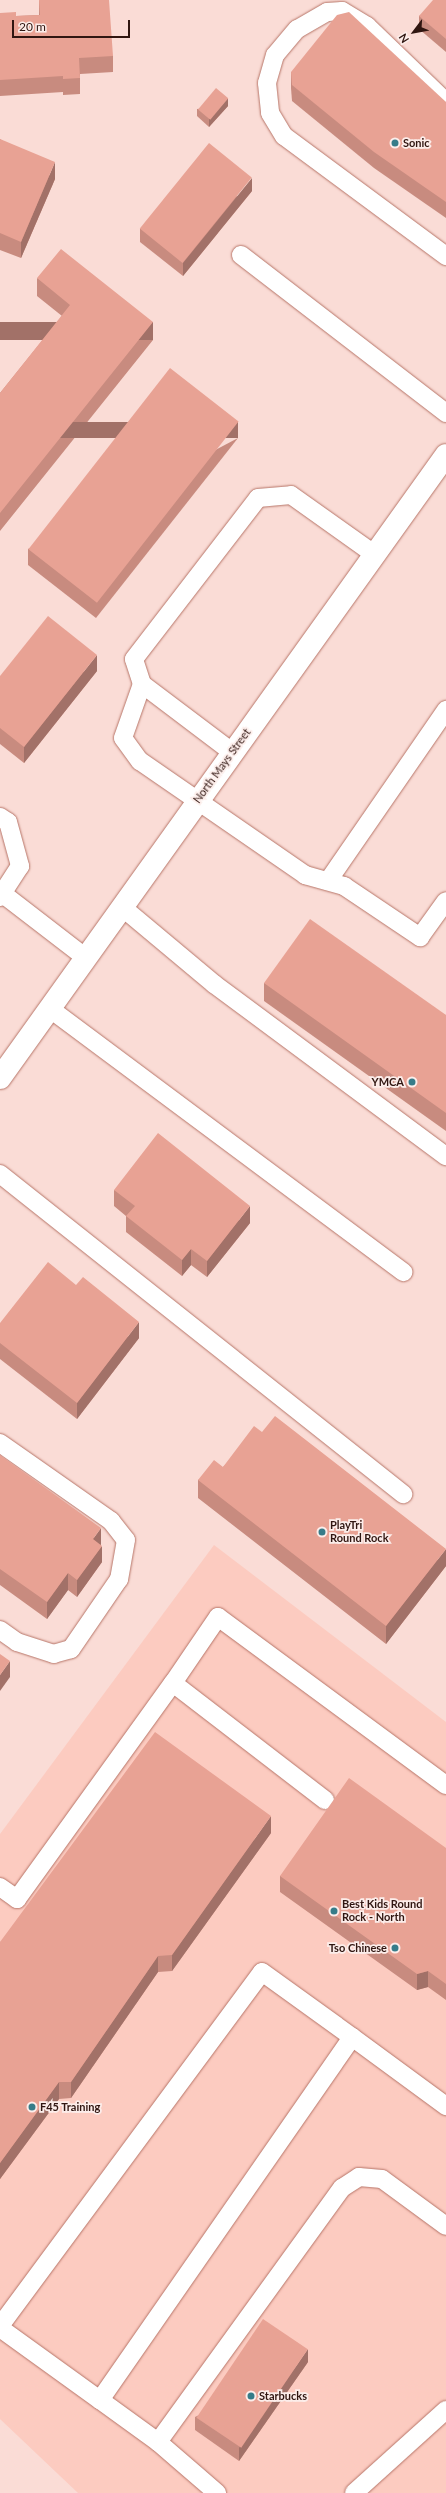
<!DOCTYPE html>
<style>
body{margin:0}
#map{position:relative;width:446px;height:2493px;overflow:hidden;background:#fadcd6;font-family:Lato,sans-serif}
div>[style]{position:absolute}
.built>*{inset:0;background:#fccbc0}
.roads{filter:drop-shadow(0 0 1px #b77568) drop-shadow(0 0 1px #b77568)}
.lane>*{height:18px;margin:-9px;padding:0 9px;transform-origin:9px;border-radius:9px;background:#fff}
.secondary>*{height:22px;margin:-11px;padding:0 11px;transform-origin:11px;border-radius:11px;background:#fff}
.wall>*{inset:0;background:#c88b7f}
.shaded-wall>*{inset:0;background:#a27168;transform-origin:0 0}
.building>*{inset:0;background:#e8a294;transform-origin:0 0}
.dots>*{width:11px;height:11px;translate:-50% -50%;box-sizing:border-box;border:2px solid #fcedea;border-radius:50%}
span{translate:-50% -50%;white-space:nowrap;text-align:center;line-height:1.15;-webkit-text-stroke:3.5px #fcedea;paint-order:stroke}
.poi-label{font-size:11px;color:#301611;font-weight:700}
.left{translate:0 -50%;text-align:left}
.right{translate:-100% -50%;text-align:right}
.street-label{font-size:11px;color:#301611}
.north{position:absolute;left:394px;top:12px;width:40px;height:40px;-webkit-text-stroke:3px #fcedea;paint-order:stroke;rotate:238deg;font-size:11px;font-weight:700;line-height:16px;text-align:center;color:#301611}
.north::after{content:'';display:block;margin:auto;width:14px;height:18px;background:#301611;clip-path:polygon(50% 0,100% 100%,50% 72%,0 100%)}
.scale{position:absolute;left:12px;top:20px;width:118px;height:18px;box-sizing:border-box;border:2px solid #301611;border-top:0;padding-left:5px;font-size:12px;line-height:14px;white-space:nowrap;color:#301611;-webkit-text-stroke:3px #fcedea;paint-order:stroke}
</style>
<div id="map">
<div class="built">
<div style="clip-path:polygon(214px 1545px,446px 1722px,446px 2493px,78px 2493px,0 2419px,0 1834px)"></div>
</div>
<div class="roads">
<div class="lane">
<div style="left:446px;top:102px;width:110px;rotate:-136.1deg"></div>
<div style="left:367px;top:26px;width:29px;rotate:-149deg"></div>
<div style="left:342px;top:11px;width:15px;rotate:176deg"></div>
<div style="left:327px;top:12px;width:34px;rotate:150deg"></div>
<div style="left:297px;top:29px;width:34px;rotate:130deg"></div>
<div style="left:275px;top:55px;width:29px;rotate:106deg"></div>
<div style="left:267px;top:83px;width:30px;rotate:84deg"></div>
<div style="left:270px;top:113px;width:27px;rotate:59deg"></div>
<div style="left:284px;top:136px;width:202px;rotate:36.5deg"></div>
<div style="left:241px;top:255px;width:259px;rotate:37.6deg"></div>
<div style="left:142px;top:684px;width:57px;rotate:109.4deg"></div>
<div style="left:123px;top:738px;width:29px;rotate:54deg"></div>
<div style="left:140px;top:761px;width:201px;rotate:34.6deg"></div>
<div style="left:305px;top:875px;width:41px;rotate:15.8deg"></div>
<div style="left:344px;top:886px;width:92px;rotate:33.9deg"></div>
<div style="left:420px;top:937px;width:44px;rotate:-54.2deg"></div>
<div style="left:232px;top:752px;width:113px;rotate:-142.9deg"></div>
<div style="left:142px;top:684px;width:26px;rotate:-108deg"></div>
<div style="left:134px;top:659px;width:203px;rotate:-52.4deg"></div>
<div style="left:258px;top:498px;width:33px;rotate:-5deg"></div>
<div style="left:291px;top:495px;width:102px;rotate:35.4deg"></div>
<div style="left:0;top:817px;width:9px;rotate:32deg"></div>
<div style="left:8px;top:822px;width:46px;rotate:74.7deg"></div>
<div style="left:20px;top:866px;width:37px;rotate:123deg"></div>
<div style="left:328px;top:881px;width:208px;rotate:-55.4deg"></div>
<div style="left:3px;top:894px;width:105px;rotate:37.6deg"></div>
<div style="left:122px;top:907px;width:120px;rotate:39.9deg"></div>
<div style="left:214px;top:984px;width:289px;rotate:36.6deg"></div>
<div style="left:49px;top:1008px;width:442px;rotate:36.7deg"></div>
<div style="left:0;top:1174px;width:515px;rotate:38.45deg"></div>
<div style="left:0;top:1443px;width:136px;rotate:35.1deg"></div>
<div style="left:111px;top:1521px;width:24px;rotate:52deg"></div>
<div style="left:126px;top:1540px;width:40px;rotate:100deg"></div>
<div style="left:119px;top:1579px;width:85px;rotate:124.4deg"></div>
<div style="left:71px;top:1649px;width:18px;rotate:164deg"></div>
<div style="left:54px;top:1654px;width:39px;rotate:-162deg"></div>
<div style="left:17px;top:1642px;width:21px;rotate:-145deg"></div>
<div style="left:173px;top:1683px;width:80px;rotate:-55.7deg"></div>
<div style="left:218px;top:1617px;width:283px;rotate:36.4deg"></div>
<div style="left:0;top:1887px;width:21px;rotate:35deg"></div>
<div style="left:17px;top:1899px;width:266px;rotate:-54.2deg"></div>
<div style="left:173px;top:1683px;width:192px;rotate:37.6deg"></div>
<div style="left:0;top:2326px;width:440px;rotate:-53.5deg"></div>
<div style="left:262px;top:1972px;width:111px;rotate:35.8deg"></div>
<div style="left:0;top:2328px;width:123px;rotate:35.8deg"></div>
<div style="left:100px;top:2400px;width:442px;rotate:-55.2deg"></div>
<div style="left:352px;top:2037px;width:117px;rotate:36.3deg"></div>
<div style="left:100px;top:2400px;width:72px;rotate:35.9deg"></div>
<div style="left:158px;top:2442px;width:78px;rotate:40.8deg"></div>
<div style="left:158px;top:2442px;width:314px;rotate:-54.1deg"></div>
<div style="left:342px;top:2188px;width:20px;rotate:-33deg"></div>
<div style="left:359px;top:2177px;width:23px;rotate:5deg"></div>
<div style="left:382px;top:2179px;width:79px;rotate:36.3deg"></div>
<div style="left:354px;top:2493px;width:124px;rotate:-42.1deg"></div>
</div>
<div class="secondary">
<div style="left:0;top:1078px;width:766px;rotate:-54.4deg"></div>
</div>
</div>
<div class="wall">
<div style="clip-path:polygon(39px 0,113px 56px,113px 72px,80px 74px,80px 94px,63px 95px,63px 92px,0 96px,0 13px,16px 16px,39px 15px)"></div>
<div style="clip-path:polygon(446px 0,446px 52px,419px 29px,419px 16px)"></div>
<div style="clip-path:polygon(291px 72px,446px 102px,446px 218px,374px 168px,292px 101px,291px 88px)"></div>
<div style="clip-path:polygon(228px 106px,209px 127px,197px 116px,197px 109px)"></div>
<div style="clip-path:polygon(0 139px,55px 179px,21px 258px,0 250px)"></div>
<div style="clip-path:polygon(252px 191px,183px 276px,140px 242px,140px 229px)"></div>
<div style="clip-path:polygon(37px 278px,153px 340px,0 531px,0 393px,62px 316px,37px 296px)"></div>
<div style="clip-path:polygon(238px 438px,96px 618px,28px 565px,28px 549px)"></div>
<div style="clip-path:polygon(97px 671px,24px 763px,0 744px,0 676px)"></div>
<div style="clip-path:polygon(264px 983px,446px 1015px,446px 1131px,264px 1001px)"></div>
<div style="clip-path:polygon(114px 1190px,250px 1223px,207px 1277px,191px 1265px,182px 1276px,126px 1232px,126px 1216px,114px 1206px)"></div>
<div style="clip-path:polygon(0 1323px,139px 1338px,77px 1419px,0 1359px)"></div>
<div style="clip-path:polygon(262px 1432px,446px 1566px,386px 1644px,198px 1498px,198px 1480px,223px 1467px)"></div>
<div style="clip-path:polygon(0 1455px,101px 1544px,102px 1562px,77px 1597px,68px 1590px,47px 1619px,0 1585px)"></div>
<div style="clip-path:polygon(271px 1833px,172px 1971px,158px 1972px,71px 2098px,59px 2099px,0 2179px,0 1942px)"></div>
<div style="clip-path:polygon(446px 1848px,446px 2000px,428px 1987px,417px 1990px,280px 1892px,280px 1876px)"></div>
<div style="clip-path:polygon(308px 2362px,239px 2461px,195px 2430px,195px 2417px)"></div>
</div>
<div class="shaded-wall">
<div style="clip-path:polygon(228px 98px,228px 106px,209px 127px,209px 119px)"></div>
<div style="clip-path:polygon(55px 162px,55px 179px,21px 258px,21px 242px)"></div>
<div style="clip-path:polygon(252px 178px,252px 191px,183px 276px,183px 263px)"></div>
<div style="left:153px;top:322px;width:18px;height:245px;rotate:90deg"></div>
<div style="left:238px;top:422px;width:16px;height:229px;rotate:90deg"></div>
<div style="clip-path:polygon(97px 655px,97px 671px,24px 763px,24px 747px)"></div>
<div style="clip-path:polygon(250px 1206px,250px 1223px,207px 1277px,207px 1261px)"></div>
<div style="clip-path:polygon(191px 1249px,191px 1265px,182px 1276px,182px 1260px)"></div>
<div style="clip-path:polygon(139px 1322px,139px 1338px,77px 1419px,77px 1403px)"></div>
<div style="clip-path:polygon(101px 1528px,101px 1544px,93px 1555px,93px 1539px)"></div>
<div style="clip-path:polygon(102px 1546px,102px 1562px,77px 1597px,77px 1580px)"></div>
<div style="clip-path:polygon(446px 1549px,446px 1566px,386px 1644px,386px 1626px)"></div>
<div style="clip-path:polygon(68px 1573px,68px 1590px,47px 1619px,47px 1602px)"></div>
<div style="clip-path:polygon(10px 1661px,10px 1677px,0 1691px,0 1675px)"></div>
<div style="clip-path:polygon(271px 1816px,271px 1833px,172px 1971px,172px 1955px)"></div>
<div style="clip-path:polygon(158px 1956px,158px 1972px,71px 2098px,71px 2082px)"></div>
<div style="clip-path:polygon(428px 1971px,428px 1987px,417px 1990px,417px 1974px)"></div>
<div style="clip-path:polygon(59px 2082px,59px 2099px,0 2179px,0 2163px)"></div>
<div style="clip-path:polygon(308px 2349px,308px 2362px,239px 2461px,239px 2448px)"></div>
</div>
<div class="building">
<div style="clip-path:polygon(39px 0,109px 0,113px 56px,79px 58px,80px 78px,63px 79px,63px 76px,0 80px,0 13px,16px 12px,16px 16px,40px 15px)"></div>
<div style="clip-path:polygon(433px 0,446px 0,446px 39px,419px 16px)"></div>
<div style="clip-path:polygon(349px 12px,446px 102px,446px 202px,374px 152px,292px 85px,291px 72px,337px 15px)"></div>
<div style="left:216px;top:88px;width:16px;height:28px;rotate:40deg"></div>
<div style="clip-path:polygon(0 139px,55px 162px,21px 242px,0 233px)"></div>
<div style="left:209px;top:143px;width:55px;height:110px;rotate:39deg"></div>
<div style="clip-path:polygon(61px 249px,153px 322px,0 513px,0 393px,70px 305px,37px 278px)"></div>
<div style="left:170px;top:368px;width:87px;height:230px;rotate:38deg"></div>
<div style="clip-path:polygon(48px 616px,97px 655px,24px 747px,0 728px,0 676px)"></div>
<div style="clip-path:polygon(310px 919px,446px 1015px,446px 1113px,264px 983px)"></div>
<div style="clip-path:polygon(158px 1133px,250px 1206px,207px 1261px,191px 1249px,182px 1260px,126px 1216px,135px 1206px,114px 1190px)"></div>
<div style="clip-path:polygon(48px 1262px,76px 1285px,83px 1277px,139px 1322px,77px 1403px,0 1343px,0 1323px)"></div>
<div style="clip-path:polygon(275px 1416px,446px 1549px,386px 1626px,198px 1480px,214px 1460px,223px 1467px,254px 1426px,262px 1432px)"></div>
<div style="clip-path:polygon(0 1455px,101px 1528px,93px 1539px,102px 1546px,77px 1580px,68px 1573px,47px 1602px,0 1569px)"></div>
<div style="clip-path:polygon(0 1654px,10px 1661px,0 1675px)"></div>
<div style="clip-path:polygon(155px 1732px,271px 1816px,172px 1955px,158px 1956px,71px 2082px,59px 2082px,0 2163px,0 1942px)"></div>
<div style="clip-path:polygon(349px 1778px,446px 1848px,446px 1984px,428px 1971px,417px 1974px,280px 1876px)"></div>
<div style="left:263px;top:2319px;width:54px;height:119px;rotate:34deg"></div>
</div>
<div class="dots">
<div style="left:395px;top:143px;background:#367c89"></div>
<div style="left:412px;top:1082px;background:#367c89"></div>
<div style="left:322px;top:1532px;background:#367c89"></div>
<div style="left:334px;top:1911px;background:#367c89"></div>
<div style="left:395px;top:1948px;background:#367c89"></div>
<div style="left:32px;top:2107px;background:#367c89"></div>
<div style="left:251px;top:2396px;background:#367c89"></div>
</div>
<div class="poi-label">
<span class="left" style="left:403px;top:143px">Sonic</span>
<span class="right" style="left:404px;top:1082px">YMCA</span>
<span class="left" style="left:330px;top:1532px">PlayTri<br>Round Rock</span>
<span class="left" style="left:342px;top:1911px">Best Kids Round<br>Rock - North</span>
<span class="right" style="left:387px;top:1948px">Tso Chinese</span>
<span class="left" style="left:40px;top:2107px">F45 Training</span>
<span class="left" style="left:259px;top:2396px">Starbucks</span>
</div>
<div class="street-label">
<span style="left:222px;top:766px;rotate:-54deg">North Mays Street</span>
</div>
<div class="north">N</div>
<div class="scale">20 m</div>
</div>
